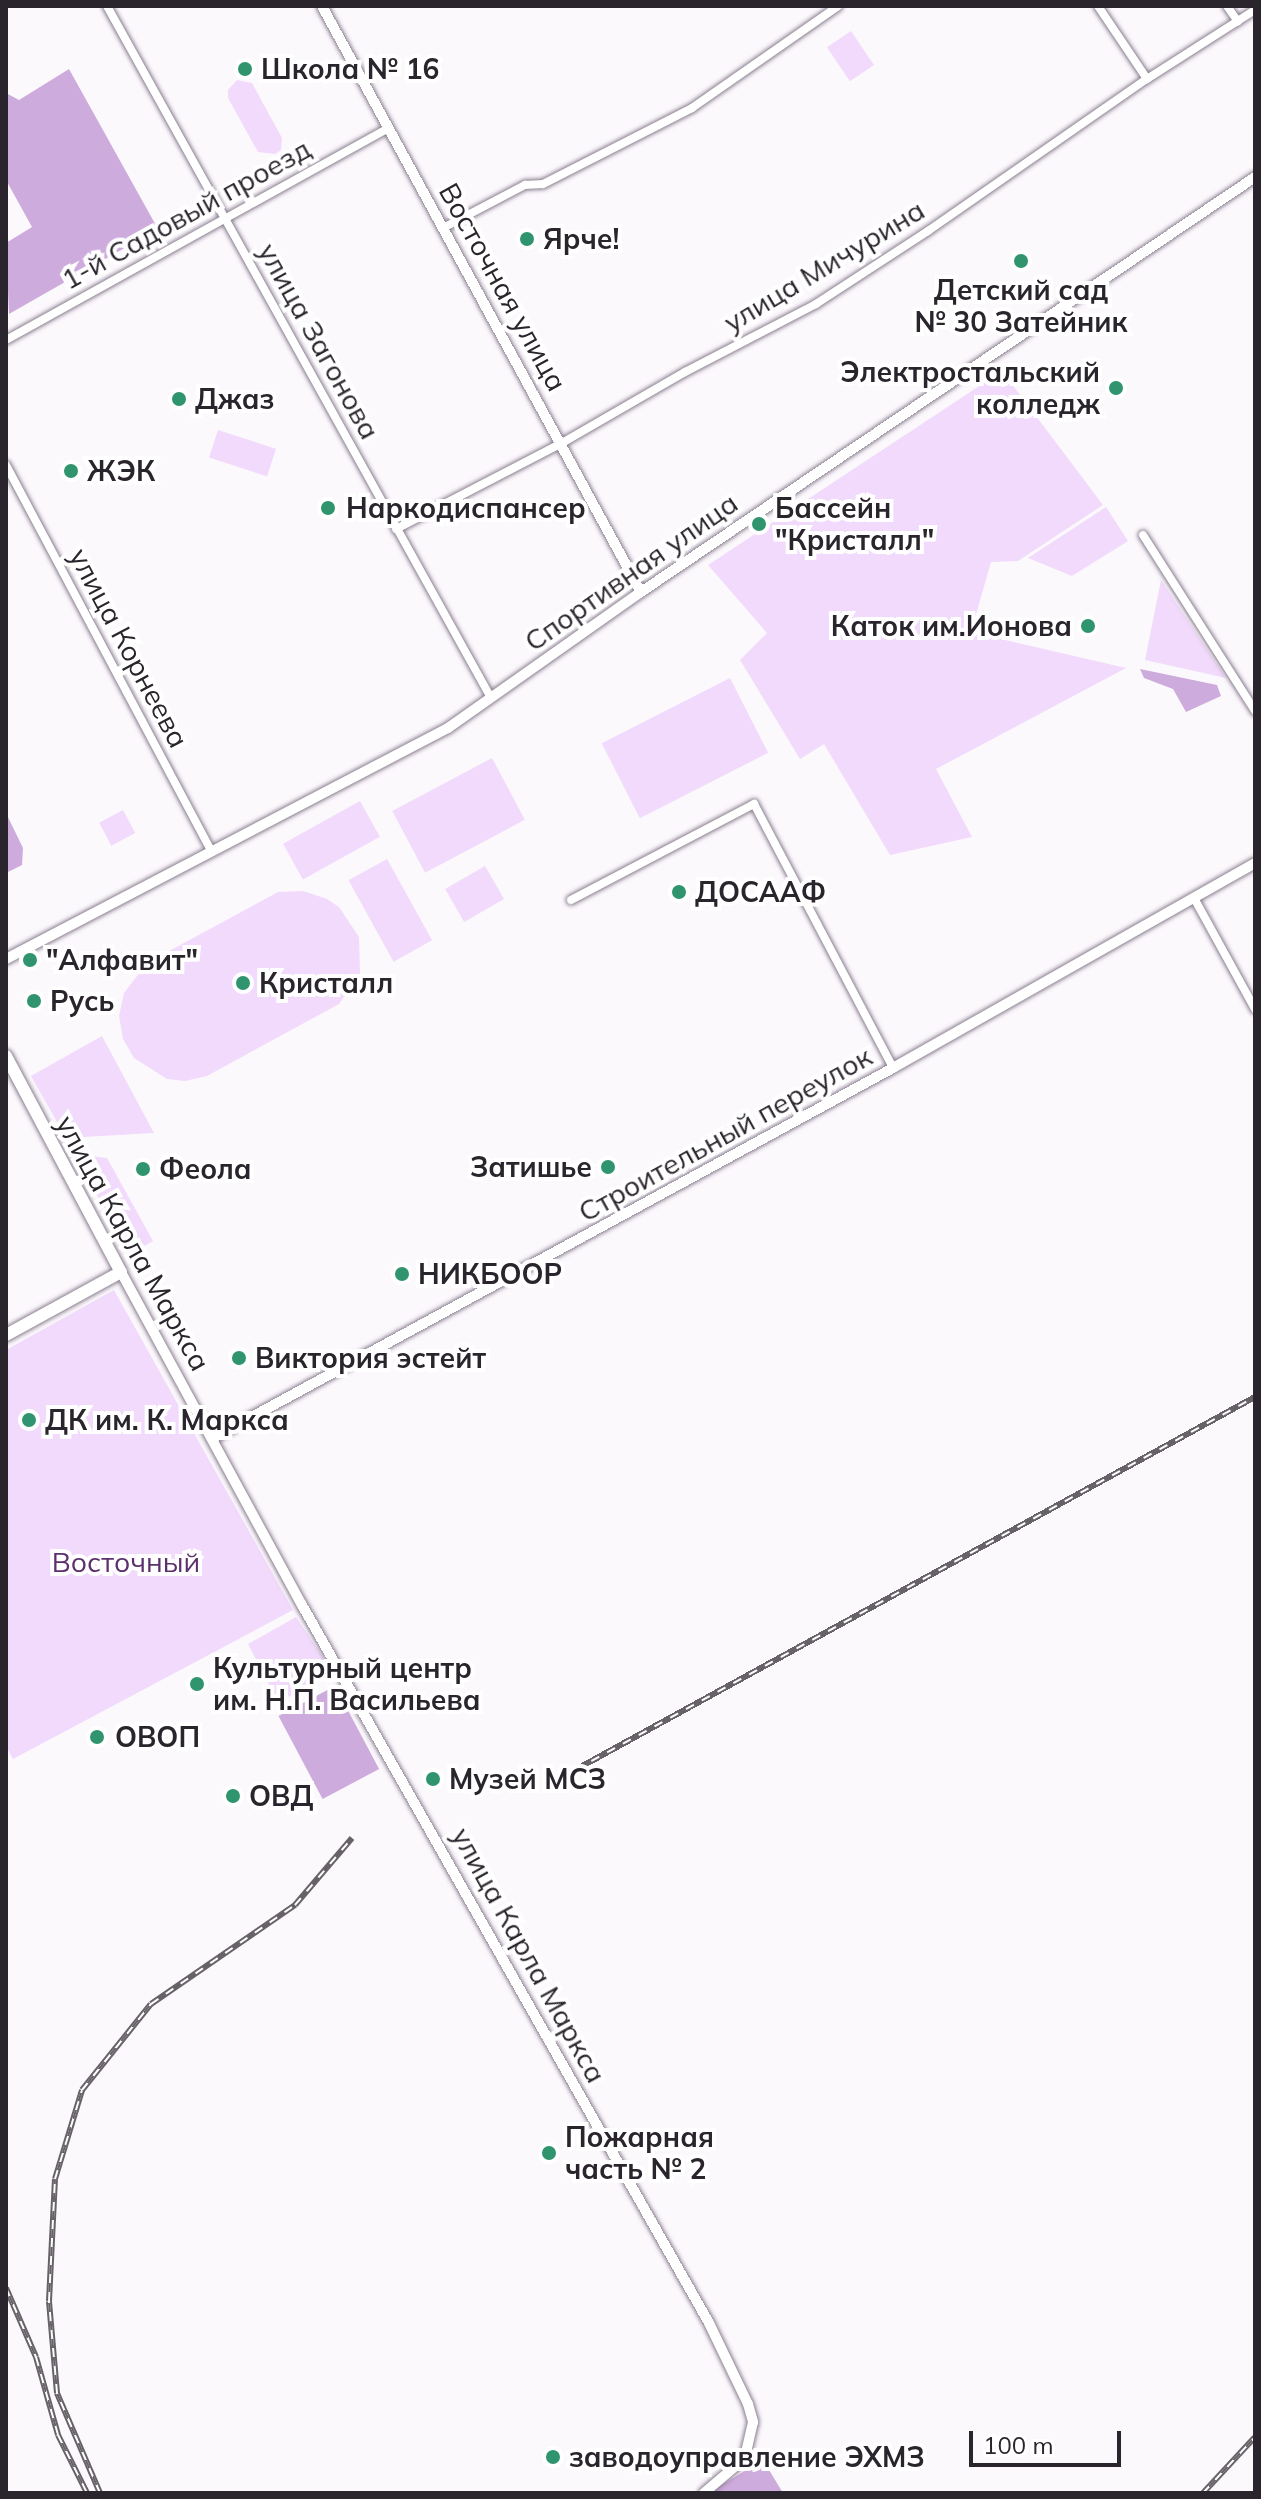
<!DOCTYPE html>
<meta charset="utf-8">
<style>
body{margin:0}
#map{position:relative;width:1261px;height:2499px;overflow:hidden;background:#fcf9fd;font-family:Mulish,sans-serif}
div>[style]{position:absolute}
.green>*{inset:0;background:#f1dafb;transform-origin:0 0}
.forest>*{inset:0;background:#ceabdd;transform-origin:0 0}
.roads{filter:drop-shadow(0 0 2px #8a7f8f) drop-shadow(0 0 2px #8a7f8f)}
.minor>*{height:8px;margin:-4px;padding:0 4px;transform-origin:4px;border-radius:4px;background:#fff}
.tertiary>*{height:10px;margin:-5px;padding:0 5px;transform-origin:5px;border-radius:5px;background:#fff}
.secondary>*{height:12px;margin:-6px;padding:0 6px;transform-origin:6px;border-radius:6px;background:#fff}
.rail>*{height:6px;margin-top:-3px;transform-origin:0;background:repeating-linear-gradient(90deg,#fff 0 9px,#676268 0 18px);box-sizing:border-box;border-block:2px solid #676268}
.dots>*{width:22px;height:22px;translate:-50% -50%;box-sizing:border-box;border:4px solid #fff;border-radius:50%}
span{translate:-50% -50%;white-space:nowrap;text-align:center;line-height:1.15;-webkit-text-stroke:8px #fff;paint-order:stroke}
.poi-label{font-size:28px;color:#2a252c;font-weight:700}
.left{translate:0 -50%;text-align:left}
.right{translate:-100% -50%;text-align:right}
.street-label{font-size:28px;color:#2a252c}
.park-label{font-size:28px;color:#5c306d}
.frame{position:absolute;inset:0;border:8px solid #2a252c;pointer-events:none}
.scale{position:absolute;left:969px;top:2431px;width:152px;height:36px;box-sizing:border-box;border:4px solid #2a252c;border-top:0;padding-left:10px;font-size:24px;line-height:28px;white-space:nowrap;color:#2a252c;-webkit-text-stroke:6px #fff;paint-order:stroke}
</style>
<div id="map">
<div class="green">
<div style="left:851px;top:31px;width:41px;height:29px;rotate:56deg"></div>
<div style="clip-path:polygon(237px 80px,252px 83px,282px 138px,281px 150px,275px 154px,258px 152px,228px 98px,228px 90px)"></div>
<div style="clip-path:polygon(1002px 371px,1103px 505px,1018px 561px,991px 562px,971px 632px,1126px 668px,936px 769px,972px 837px,890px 855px,824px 744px,800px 759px,740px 660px,767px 633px,708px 565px)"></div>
<div style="left:218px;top:430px;width:61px;height:29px;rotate:18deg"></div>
<div style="clip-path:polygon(1106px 507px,1128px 541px,1072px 576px,1028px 558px)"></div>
<div style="clip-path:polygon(1161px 580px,1226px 678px,1145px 660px)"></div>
<div style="left:730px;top:678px;width:84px;height:144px;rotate:63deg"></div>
<div style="left:492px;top:758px;width:70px;height:113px;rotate:62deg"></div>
<div style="left:360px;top:801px;width:41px;height:88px;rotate:61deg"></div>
<div style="left:123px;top:810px;width:26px;height:27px;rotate:62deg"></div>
<div style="left:387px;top:859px;width:93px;height:44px;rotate:61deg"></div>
<div style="left:485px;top:866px;width:38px;height:46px;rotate:60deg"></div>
<div style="clip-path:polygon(303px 891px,327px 899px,339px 907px,359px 937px,360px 974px,339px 1004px,207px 1076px,185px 1081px,167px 1079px,134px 1058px,123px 1039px,119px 1016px,124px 993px,147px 963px,278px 892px)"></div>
<div style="clip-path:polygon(102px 1036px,154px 1133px,66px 1138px,31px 1076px)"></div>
<div style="clip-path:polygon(74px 1154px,107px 1158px,153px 1241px,130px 1254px)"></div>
<div style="clip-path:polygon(114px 1290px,293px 1610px,13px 1759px,6px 1746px,6px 1350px)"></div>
<div style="clip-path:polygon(296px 1617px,334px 1673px,278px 1702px,248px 1644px)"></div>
</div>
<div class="forest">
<div style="clip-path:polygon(69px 69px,158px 229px,9px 314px,6px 243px,32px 227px,6px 180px,6px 93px,19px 100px)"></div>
<div style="clip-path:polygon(1140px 669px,1217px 685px,1221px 696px,1186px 712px,1173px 689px,1144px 678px)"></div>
<div style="clip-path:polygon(6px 813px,23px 848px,22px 865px,6px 873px)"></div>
<div style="left:335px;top:1686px;width:94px;height:64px;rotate:62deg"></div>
<div style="clip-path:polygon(763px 2460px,783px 2493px,708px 2493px)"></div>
</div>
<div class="roads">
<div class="minor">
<div style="left:107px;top:6px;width:791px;rotate:60.97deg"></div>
<div style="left:1098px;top:6px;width:88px;rotate:56.1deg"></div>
<div style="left:1227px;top:6px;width:19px;rotate:55deg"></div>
<div style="left:443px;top:228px;width:93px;rotate:-27.7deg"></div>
<div style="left:525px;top:185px;width:18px;rotate:-3deg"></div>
<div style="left:543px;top:184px;width:167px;rotate:-27deg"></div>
<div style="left:692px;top:108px;width:178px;rotate:-34.9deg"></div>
<div style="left:6px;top:340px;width:437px;rotate:-29deg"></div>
<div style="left:6px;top:465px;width:438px;rotate:62deg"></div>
<div style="left:396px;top:529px;width:187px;rotate:-27.4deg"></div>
<div style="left:562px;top:443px;width:142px;rotate:-30deg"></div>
<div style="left:685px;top:372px;width:148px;rotate:-27.4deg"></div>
<div style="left:816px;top:304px;width:134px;rotate:-33.1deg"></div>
<div style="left:928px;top:231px;width:267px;rotate:-34.8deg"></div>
<div style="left:1147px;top:79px;width:128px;rotate:-32.6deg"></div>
<div style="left:1143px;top:535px;width:209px;rotate:57.5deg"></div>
<div style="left:1194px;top:898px;width:127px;rotate:61.2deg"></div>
<div style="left:571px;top:900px;width:207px;rotate:-27.7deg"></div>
<div style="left:754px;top:804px;width:298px;rotate:62.2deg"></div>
</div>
<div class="tertiary">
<div style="left:322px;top:6px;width:667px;rotate:61.44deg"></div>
<div style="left:6px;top:959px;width:499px;rotate:-27.6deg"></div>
<div style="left:448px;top:728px;width:236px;rotate:-35.2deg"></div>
<div style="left:641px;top:592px;width:741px;rotate:-34.05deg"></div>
<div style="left:121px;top:1272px;width:379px;rotate:61.5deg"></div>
<div style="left:302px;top:1605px;width:825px;rotate:60.45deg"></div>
<div style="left:709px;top:2323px;width:90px;rotate:64.3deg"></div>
<div style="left:748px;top:2404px;width:19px;rotate:74deg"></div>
<div style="left:753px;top:2422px;width:37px;rotate:103deg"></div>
<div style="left:745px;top:2458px;width:54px;rotate:139.5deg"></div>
<div style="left:213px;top:1438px;width:774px;rotate:-28.55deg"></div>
<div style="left:893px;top:1068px;width:416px;rotate:-29.5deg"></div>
</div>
<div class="secondary">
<div style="left:6px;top:1056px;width:245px;rotate:62deg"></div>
<div style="left:121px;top:1272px;width:131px;rotate:151.3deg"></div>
</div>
</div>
<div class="rail">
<div style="left:544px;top:1787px;width:811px;rotate:-28.75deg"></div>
<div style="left:6px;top:2288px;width:75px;rotate:66.5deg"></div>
<div style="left:36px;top:2357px;width:81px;rotate:74.2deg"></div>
<div style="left:58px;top:2435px;width:65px;rotate:63.4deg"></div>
<div style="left:100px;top:2493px;width:109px;rotate:-113.3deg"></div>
<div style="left:57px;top:2393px;width:92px;rotate:-95deg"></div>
<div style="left:49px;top:2301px;width:122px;rotate:-87.2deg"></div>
<div style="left:55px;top:2179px;width:93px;rotate:-73.1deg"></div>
<div style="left:82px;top:2090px;width:110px;rotate:-51.3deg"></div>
<div style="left:151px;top:2004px;width:175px;rotate:-34.5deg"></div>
<div style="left:295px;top:1905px;width:88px;rotate:-49.6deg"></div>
<div style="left:1203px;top:2493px;width:76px;rotate:-47.1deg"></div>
</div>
<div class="dots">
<div style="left:245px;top:69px;background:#30946f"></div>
<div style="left:527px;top:239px;background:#30946f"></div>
<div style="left:1021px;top:261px;background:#30946f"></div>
<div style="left:1116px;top:388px;background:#30946f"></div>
<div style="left:179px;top:399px;background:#30946f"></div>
<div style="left:71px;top:471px;background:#30946f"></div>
<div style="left:328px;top:508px;background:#30946f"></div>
<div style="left:759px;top:524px;background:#30946f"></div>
<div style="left:1088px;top:626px;background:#30946f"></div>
<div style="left:679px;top:892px;background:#30946f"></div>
<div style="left:30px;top:960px;background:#30946f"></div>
<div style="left:243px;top:983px;background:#30946f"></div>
<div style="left:34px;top:1001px;background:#30946f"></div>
<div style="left:608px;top:1167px;background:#30946f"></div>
<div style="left:143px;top:1169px;background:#30946f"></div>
<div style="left:402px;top:1274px;background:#30946f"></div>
<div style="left:239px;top:1358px;background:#30946f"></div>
<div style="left:29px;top:1420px;background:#30946f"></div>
<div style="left:197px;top:1684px;background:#30946f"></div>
<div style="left:97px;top:1737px;background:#30946f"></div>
<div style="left:433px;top:1779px;background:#30946f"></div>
<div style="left:233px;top:1796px;background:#30946f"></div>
<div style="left:549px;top:2153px;background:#30946f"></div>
<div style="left:553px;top:2457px;background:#30946f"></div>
</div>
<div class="poi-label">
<span class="left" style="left:261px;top:69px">Школа № 16</span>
<span class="left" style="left:543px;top:239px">Ярче!</span>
<span style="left:1021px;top:306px">Детский сад<br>№ 30 Затейник</span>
<span class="right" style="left:1100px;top:388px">Электростальский<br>колледж</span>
<span class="left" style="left:195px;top:399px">Джаз</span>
<span class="left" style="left:87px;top:471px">ЖЭК</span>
<span class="left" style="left:346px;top:508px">Наркодиспансер</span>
<span class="left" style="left:775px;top:524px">Бассейн<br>"Кристалл"</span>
<span class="right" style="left:1072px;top:626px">Каток им.Ионова</span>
<span class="left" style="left:695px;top:892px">ДОСААФ</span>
<span class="left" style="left:46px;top:960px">"Алфавит"</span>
<span class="left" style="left:259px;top:983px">Кристалл</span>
<span class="left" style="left:50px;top:1001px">Русь</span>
<span class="right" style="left:592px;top:1167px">Затишье</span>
<span class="left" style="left:159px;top:1169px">Феола</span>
<span class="left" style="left:418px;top:1274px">НИКБООР</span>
<span class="left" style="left:255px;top:1358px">Виктория эстейт</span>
<span class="left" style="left:45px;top:1420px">ДК им. К. Маркса</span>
<span class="left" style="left:213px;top:1684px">Культурный центр<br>им. Н.П. Васильева</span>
<span class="left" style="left:115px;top:1737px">ОВОП</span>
<span class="left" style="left:449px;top:1779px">Музей МСЗ</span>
<span class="left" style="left:249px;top:1796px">ОВД</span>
<span class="left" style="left:565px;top:2153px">Пожарная<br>часть № 2</span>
<span class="left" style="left:569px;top:2457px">заводоуправление ЭХМЗ</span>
</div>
<div class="street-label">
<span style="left:186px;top:214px;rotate:-29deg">1-й Садовый проезд</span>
<span style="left:824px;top:266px;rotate:-31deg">улица Мичурина</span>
<span style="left:503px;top:287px;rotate:61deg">Восточная улица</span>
<span style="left:319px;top:341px;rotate:61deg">улица Загонова</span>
<span style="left:631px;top:572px;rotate:-35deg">Спортивная улица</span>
<span style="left:129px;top:648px;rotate:62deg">улица Корнеева</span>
<span style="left:725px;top:1134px;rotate:-29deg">Строительный переулок</span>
<span style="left:133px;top:1243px;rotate:61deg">улица Карла Маркса</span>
<span style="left:529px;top:1955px;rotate:61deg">улица Карла Маркса</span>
</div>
<div class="park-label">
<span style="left:126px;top:1562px">Восточный</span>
</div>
<div class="frame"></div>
<div class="scale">100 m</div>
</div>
